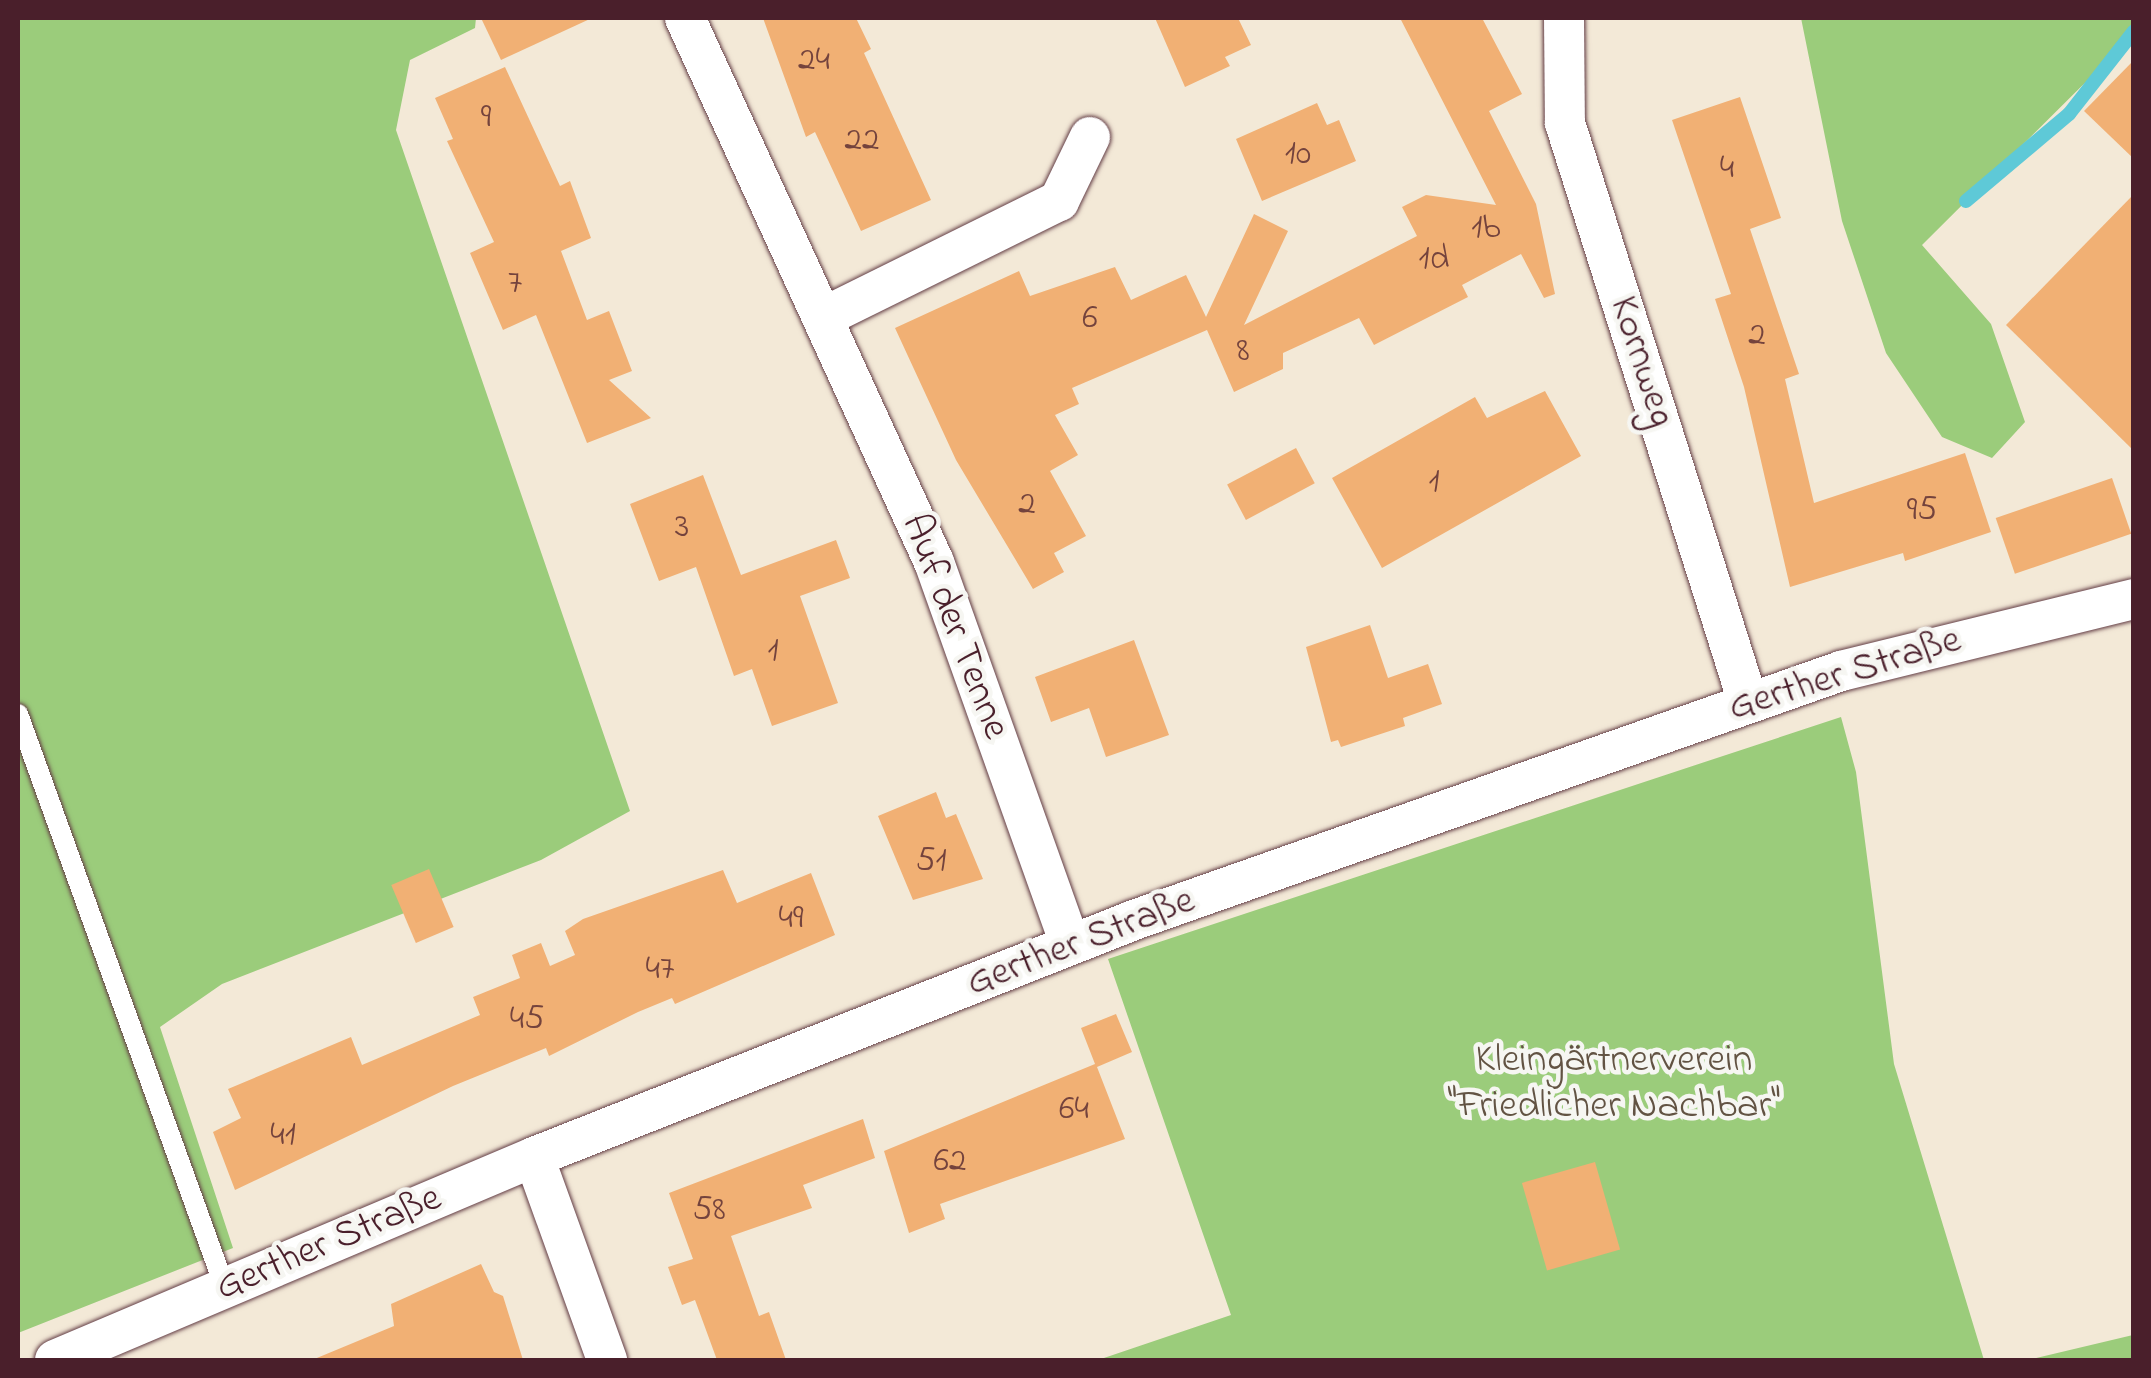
<!DOCTYPE html>
<meta charset="utf-8">
<style>
body{margin:0}
#map{position:relative;width:2151px;height:1378px;overflow:hidden;background:#f3e9d7;font-family:"Indie Flower",sans-serif}
div>[style]{position:absolute}
.green>*{inset:0;background:#9bcc7b}
.stream>*{height:14px;margin:-7px;padding:0 7px;transform-origin:7px;border-radius:7px;background:#5ec9d7}
.building>*{inset:0;background:#f1b074;transform-origin:0 0}
.roads{filter:drop-shadow(0 0 2px #633d45) drop-shadow(0 0 2px #633d45)}
.lane>*{height:20px;margin:-10px;padding:0 10px;transform-origin:10px;border-radius:10px;background:#fff}
.street>*{height:40px;margin:-20px;padding:0 20px;transform-origin:20px;border-radius:20px;background:#fff}
span{translate:-50% -50%;white-space:nowrap;text-align:center;line-height:1.15;-webkit-text-stroke:9px #f6f6f2;paint-order:stroke}
.number-label{font-size:35px;color:#74433d}
.number-label span{-webkit-text-stroke-width:0}
.street-label{font-size:40px;color:#4a1f2b}
.park-label{font-size:40px;color:#625343}
.frame{position:absolute;inset:0;border:20px solid #4a1f2b;pointer-events:none}
</style>
<div id="map">
<div class="green">
<div style="clip-path:polygon(18px 18px,476px 18px,475px 28px,410px 60px,396px 130px,630px 811px,541px 860px,222px 984px,160px 1027px,233px 1248px,18px 1333px)"></div>
<div style="clip-path:polygon(1801px 18px,2133px 18px,2133px 35px,1922px 245px,1991px 324px,2025px 422px,1992px 458px,1942px 437px,1886px 353px,1842px 221px)"></div>
<div style="clip-path:polygon(1841px 717px,1856px 772px,1894px 1064px,1984px 1360px,1098px 1360px,1231px 1315px,1108px 959px)"></div>
<div style="clip-path:polygon(2133px 1335px,2133px 1360px,2028px 1360px)"></div>
</div>
<div class="stream">
<div style="left:1966px;top:201px;width:135px;rotate:-40.2deg"></div>
<div style="left:2069px;top:114px;width:105px;rotate:-51.9deg"></div>
</div>
<div class="building">
<div style="clip-path:polygon(481px 18px,592px 18px,501px 60px)"></div>
<div style="clip-path:polygon(763px 18px,856px 18px,871px 49px,864px 53px,931px 200px,861px 231px,815px 132px,806px 137px)"></div>
<div style="clip-path:polygon(1155px 18px,1238px 18px,1251px 45px,1225px 57px,1230px 66px,1185px 87px)"></div>
<div style="clip-path:polygon(1400px 18px,1482px 18px,1522px 94px,1489px 111px,1536px 204px,1555px 294px,1544px 298px,1521px 254px,1462px 285px,1468px 297px,1374px 345px,1359px 318px,1283px 353px,1283px 369px,1234px 392px,1207px 330px,1072px 388px,1079px 404px,1055px 415px,1078px 455px,1050px 471px,1086px 536px,1054px 553px,1064px 572px,1033px 589px,956px 460px,895px 328px,1019px 271px,1030px 296px,1115px 267px,1131px 300px,1186px 275px,1206px 317px,1254px 214px,1288px 231px,1244px 325px,1417px 236px,1402px 207px,1426px 195px,1496px 205px)"></div>
<div style="clip-path:polygon(2134px 60px,2134px 159px,2084px 111px)"></div>
<div style="clip-path:polygon(505px 67px,560px 186px,570px 181px,591px 238px,561px 251px,587px 320px,609px 311px,632px 371px,609px 380px,651px 418px,587px 443px,536px 315px,503px 330px,470px 253px,494px 242px,447px 141px,453px 139px,435px 98px)"></div>
<div style="clip-path:polygon(1740px 97px,1781px 218px,1750px 229px,1799px 374px,1785px 379px,1814px 503px,1965px 453px,1991px 532px,1905px 561px,1903px 553px,1790px 587px,1744px 387px,1715px 299px,1731px 294px,1672px 120px)"></div>
<div style="clip-path:polygon(1317px 103px,1327px 125px,1339px 120px,1356px 161px,1262px 201px,1236px 139px)"></div>
<div style="clip-path:polygon(2134px 194px,2134px 451px,2006px 325px)"></div>
<div style="clip-path:polygon(1545px 391px,1581px 456px,1382px 568px,1332px 478px,1475px 397px,1487px 418px)"></div>
<div style="left:1296px;top:448px;width:40px;height:78px;rotate:62deg"></div>
<div style="clip-path:polygon(703px 475px,741px 575px,836px 540px,850px 578px,800px 596px,838px 703px,772px 726px,752px 669px,734px 676px,696px 567px,659px 581px,630px 504px)"></div>
<div style="left:2112px;top:478px;width:59px;height:123px;rotate:71deg"></div>
<div style="clip-path:polygon(1370px 625px,1388px 678px,1428px 664px,1442px 704px,1403px 718px,1405px 726px,1341px 747px,1338px 740px,1331px 742px,1306px 647px)"></div>
<div style="clip-path:polygon(1134px 640px,1169px 735px,1106px 757px,1089px 708px,1051px 722px,1035px 677px)"></div>
<div style="clip-path:polygon(936px 792px,946px 818px,956px 814px,983px 879px,913px 900px,878px 816px)"></div>
<div style="left:429px;top:869px;width:63px;height:41px;rotate:67deg"></div>
<div style="clip-path:polygon(723px 870px,737px 903px,811px 873px,835px 935px,675px 1004px,672px 998px,638px 1012px,549px 1056px,546px 1048px,453px 1086px,235px 1190px,213px 1132px,241px 1118px,228px 1089px,351px 1037px,362px 1065px,480px 1015px,473px 997px,520px 978px,512px 955px,541px 943px,550px 966px,575px 955px,565px 931px,583px 919px)"></div>
<div style="clip-path:polygon(1116px 1014px,1132px 1052px,1097px 1067px,1125px 1139px,940px 1204px,945px 1219px,909px 1233px,884px 1151px,1095px 1064px,1081px 1028px)"></div>
<div style="clip-path:polygon(863px 1119px,875px 1158px,803px 1185px,812px 1208px,731px 1236px,759px 1316px,769px 1312px,786px 1360px,717px 1360px,695px 1300px,682px 1305px,668px 1267px,693px 1259px,669px 1193px)"></div>
<div style="left:1595px;top:1162px;width:91px;height:76px;rotate:74deg"></div>
<div style="clip-path:polygon(481px 1264px,494px 1292px,503px 1296px,523px 1360px,312px 1360px,394px 1326px,391px 1304px)"></div>
</div>
<div class="roads">
<div class="lane">
<div style="left:18px;top:714px;width:610px;rotate:70.17deg"></div>
</div>
<div class="street">
<div style="left:685px;top:18px;width:598px;rotate:65.41deg"></div>
<div style="left:934px;top:562px;width:405px;rotate:70.4deg"></div>
<div style="left:1564px;top:18px;width:105px;rotate:89.5deg"></div>
<div style="left:1565px;top:123px;width:607px;rotate:72.46deg"></div>
<div style="left:824px;top:317px;width:262px;rotate:-26.3deg"></div>
<div style="left:1059px;top:201px;width:71px;rotate:-64.2deg"></div>
<div style="left:534px;top:1157px;width:216px;rotate:70.2deg"></div>
<div style="left:55px;top:1360px;width:520px;rotate:-22.97deg"></div>
<div style="left:534px;top:1157px;width:645px;rotate:-21.55deg"></div>
<div style="left:1134px;top:920px;width:750px;rotate:-19.4deg"></div>
<div style="left:1841px;top:671px;width:302px;rotate:-13.8deg"></div>
</div>
</div>
<div class="number-label">
<span style="left:814px;top:61px">24</span>
<span style="left:486px;top:118px">9</span>
<span style="left:862px;top:141px">22</span>
<span style="left:1298px;top:155px">10</span>
<span style="left:1727px;top:169px">4</span>
<span style="left:1486px;top:229px">1b</span>
<span style="left:1434px;top:260px">1d</span>
<span style="left:515px;top:284px">7</span>
<span style="left:1090px;top:319px">6</span>
<span style="left:1757px;top:336px">2</span>
<span style="left:1243px;top:352px">8</span>
<span style="left:1434px;top:483px">1</span>
<span style="left:1027px;top:505px">2</span>
<span style="left:1922px;top:511px">95</span>
<span style="left:682px;top:528px">3</span>
<span style="left:773px;top:652px">1</span>
<span style="left:931px;top:862px">51</span>
<span style="left:791px;top:919px">49</span>
<span style="left:660px;top:970px">47</span>
<span style="left:527px;top:1020px">45</span>
<span style="left:1074px;top:1110px">64</span>
<span style="left:283px;top:1136px">41</span>
<span style="left:950px;top:1162px">62</span>
<span style="left:709px;top:1211px">58</span>
</div>
<div class="street-label">
<span style="left:1641px;top:362px;rotate:72deg">Kornweg</span>
<span style="left:954px;top:627px;rotate:69deg">Auf der Tenne</span>
<span style="left:1845px;top:675px;rotate:-17deg">Gerther Straße</span>
<span style="left:1081px;top:943px;rotate:-21deg">Gerther Straße</span>
<span style="left:329px;top:1244px;rotate:-23deg">Gerther Straße</span>
</div>
<div class="park-label">
<span style="left:1614px;top:1084px">Kleingärtnerverein<br>"Friedlicher Nachbar"</span>
</div>
<div class="frame"></div>
</div>
